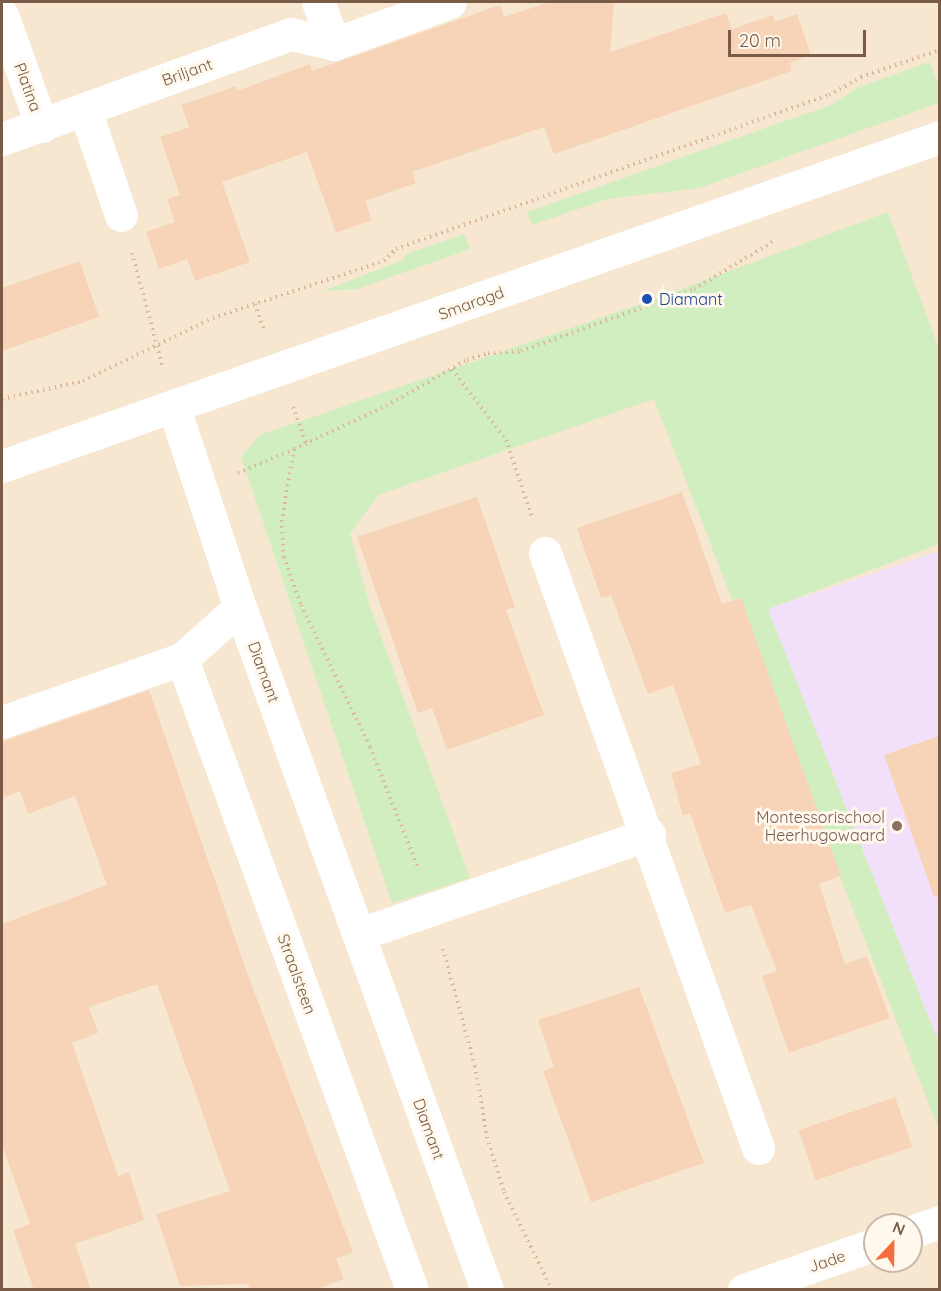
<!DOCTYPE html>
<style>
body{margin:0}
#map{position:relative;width:941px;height:1291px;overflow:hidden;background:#fef5e3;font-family:Quicksand,sans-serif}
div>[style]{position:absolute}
.residential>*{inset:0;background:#f7e7d1}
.education>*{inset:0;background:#f2e0fb}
.green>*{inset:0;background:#d0eec0}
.building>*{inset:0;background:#f7d4b8;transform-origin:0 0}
.path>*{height:4px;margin-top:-2px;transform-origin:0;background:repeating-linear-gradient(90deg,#dcb79b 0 1.5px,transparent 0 6px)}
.minor>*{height:33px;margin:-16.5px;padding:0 16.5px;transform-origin:16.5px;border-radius:16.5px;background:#fff}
.dots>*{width:16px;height:16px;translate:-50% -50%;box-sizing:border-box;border:3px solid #fff8ec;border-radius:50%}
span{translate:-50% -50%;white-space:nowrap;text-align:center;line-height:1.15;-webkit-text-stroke:6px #fff8ec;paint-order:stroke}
.street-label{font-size:16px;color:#7a5b46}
.transit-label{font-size:16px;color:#164399}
.left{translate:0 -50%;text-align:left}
.education-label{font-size:16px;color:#785e54}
.right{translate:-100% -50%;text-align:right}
.frame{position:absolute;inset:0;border:3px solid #7a5b46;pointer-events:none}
.north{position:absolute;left:863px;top:1213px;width:60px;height:60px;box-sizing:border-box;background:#fff8ec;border:2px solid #cab9aa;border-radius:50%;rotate:22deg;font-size:16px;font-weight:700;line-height:24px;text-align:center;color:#7a5b46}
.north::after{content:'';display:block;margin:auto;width:21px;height:27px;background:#f56e3c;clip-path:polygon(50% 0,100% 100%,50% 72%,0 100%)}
.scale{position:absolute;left:728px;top:30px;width:138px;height:27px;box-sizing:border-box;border:3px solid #7a5b46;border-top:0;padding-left:8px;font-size:18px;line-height:21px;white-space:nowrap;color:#7a5b46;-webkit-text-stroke:4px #fff8ec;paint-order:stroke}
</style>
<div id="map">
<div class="residential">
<div style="clip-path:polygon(evenodd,2px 2px,939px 2px,939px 1289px,2px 1290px,2px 2px,875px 1225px,911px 1225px,911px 1261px,875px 1261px,875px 1225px)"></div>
</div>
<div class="education">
<div style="clip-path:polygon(939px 551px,939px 1044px,768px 609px)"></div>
</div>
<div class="green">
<div style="clip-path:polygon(930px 62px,939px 87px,939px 103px,699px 188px,607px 199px,532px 225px,527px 212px,831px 105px,859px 87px)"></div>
<div style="clip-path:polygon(888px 212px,939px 349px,939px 544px,768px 609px,939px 1044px,939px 1130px,654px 399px,378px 495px,350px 534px,370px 607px,470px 878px,392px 903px,241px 457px,260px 435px,652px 300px)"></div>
<div style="clip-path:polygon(464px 234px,470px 249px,357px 289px,323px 291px,403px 260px,406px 254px)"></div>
</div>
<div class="building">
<div style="clip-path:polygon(550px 2px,614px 2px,610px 52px,726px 13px,732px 29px,773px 15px,775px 22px,797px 14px,811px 55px,790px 63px,792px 71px,554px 154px,544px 127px,412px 172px,416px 183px,365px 201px,372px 220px,336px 233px,307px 152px,222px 182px,250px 262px,195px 281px,187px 259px,159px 269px,146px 232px,175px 222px,167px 199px,180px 195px,160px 137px,189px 127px,181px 105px,236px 86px,237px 91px,310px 64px,312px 71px,500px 5px,504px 17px)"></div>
<div style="clip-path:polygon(80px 261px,99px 317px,2px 351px,2px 288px)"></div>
<div style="clip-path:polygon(682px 492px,722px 604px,741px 598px,841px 876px,819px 884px,845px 964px,867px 956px,890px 1018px,789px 1053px,762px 976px,777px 971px,751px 905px,725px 913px,690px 813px,683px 816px,671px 773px,701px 764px,673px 685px,648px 694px,611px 595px,601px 598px,577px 528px)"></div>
<div style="clip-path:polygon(477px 497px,515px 607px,506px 610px,544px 715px,447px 750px,432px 708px,418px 713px,357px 537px)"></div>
<div style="clip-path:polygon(149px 690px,246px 970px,353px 1252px,336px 1259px,344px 1279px,314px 1290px,250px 1290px,248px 1284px,180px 1286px,156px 1214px,230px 1191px,157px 984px,89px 1007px,98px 1033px,72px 1043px,118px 1176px,129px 1172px,144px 1220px,75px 1244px,91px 1290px,34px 1290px,13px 1230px,30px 1224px,2px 1145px,2px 924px,107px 885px,75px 796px,28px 814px,20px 791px,2px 798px,2px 742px)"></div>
<div style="clip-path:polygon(939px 736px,939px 896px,934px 897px,884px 755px)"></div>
<div style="clip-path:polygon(639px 987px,704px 1163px,591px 1202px,543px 1071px,554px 1067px,538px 1020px)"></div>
<div style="left:895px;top:1097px;width:53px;height:102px;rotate:71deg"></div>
</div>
<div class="path">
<div style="left:132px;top:253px;width:119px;rotate:74.9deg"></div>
<div style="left:255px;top:304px;width:28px;rotate:71deg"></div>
<div style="left:452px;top:369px;width:89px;rotate:52.7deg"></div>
<div style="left:506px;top:440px;width:81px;rotate:71.3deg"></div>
<div style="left:2px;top:399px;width:83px;rotate:-12.5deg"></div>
<div style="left:83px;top:381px;width:144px;rotate:-25.9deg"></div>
<div style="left:213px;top:318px;width:180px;rotate:-18.4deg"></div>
<div style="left:384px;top:261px;width:17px;rotate:-45deg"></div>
<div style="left:396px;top:249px;width:460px;rotate:-19.6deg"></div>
<div style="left:829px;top:95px;width:37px;rotate:-29deg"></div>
<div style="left:861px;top:77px;width:83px;rotate:-18.9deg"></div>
<div style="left:293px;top:407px;width:38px;rotate:70deg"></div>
<div style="left:294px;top:449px;width:102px;rotate:-25.1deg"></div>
<div style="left:386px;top:406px;width:93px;rotate:-29.6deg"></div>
<div style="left:467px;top:360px;width:22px;rotate:-18deg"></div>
<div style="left:488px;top:353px;width:33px;rotate:-3deg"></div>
<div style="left:521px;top:351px;width:184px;rotate:-19.7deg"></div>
<div style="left:694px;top:289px;width:93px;rotate:-31deg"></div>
<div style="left:238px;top:473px;width:61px;rotate:-23.2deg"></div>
<div style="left:294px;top:449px;width:72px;rotate:99.6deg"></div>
<div style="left:282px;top:520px;width:37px;rotate:87deg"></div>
<div style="left:284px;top:557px;width:51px;rotate:70.5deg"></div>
<div style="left:301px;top:605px;width:158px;rotate:64.1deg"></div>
<div style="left:370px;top:747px;width:132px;rotate:68.3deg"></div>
<div style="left:443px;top:949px;width:121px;rotate:74.7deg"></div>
<div style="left:475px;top:1066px;width:72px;rotate:80.4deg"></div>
<div style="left:487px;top:1137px;width:58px;rotate:72.8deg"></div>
<div style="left:504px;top:1192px;width:109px;rotate:63.9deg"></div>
</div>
<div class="minor">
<div style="left:318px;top:2px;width:45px;rotate:69.1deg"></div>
<div style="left:2px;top:15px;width:118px;rotate:70.2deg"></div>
<div style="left:85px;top:110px;width:111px;rotate:71.1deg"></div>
<div style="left:2px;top:139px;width:307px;rotate:-20deg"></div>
<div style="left:291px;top:34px;width:44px;rotate:13.1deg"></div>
<div style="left:334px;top:44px;width:123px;rotate:-19.9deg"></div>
<div style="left:174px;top:408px;width:210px;rotate:71.7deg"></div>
<div style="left:240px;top:607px;width:726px;rotate:70.12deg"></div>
<div style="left:2px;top:466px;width:994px;rotate:-19.33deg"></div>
<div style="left:545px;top:553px;width:632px;rotate:70.3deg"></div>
<div style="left:182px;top:659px;width:78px;rotate:-41.9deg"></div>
<div style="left:2px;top:722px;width:191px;rotate:-19.3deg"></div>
<div style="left:182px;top:659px;width:672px;rotate:69.97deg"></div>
<div style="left:360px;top:934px;width:306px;rotate:-19.1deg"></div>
<div style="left:911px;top:1232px;width:31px;rotate:-19deg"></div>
<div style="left:744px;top:1290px;width:139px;rotate:-19.3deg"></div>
</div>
<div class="dots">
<div style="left:647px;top:299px;background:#1a4fb4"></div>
<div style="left:897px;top:826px;background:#8d6e63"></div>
</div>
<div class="street-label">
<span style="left:187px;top:72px;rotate:-20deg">Briljant</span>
<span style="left:28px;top:87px;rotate:70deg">Platina</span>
<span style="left:471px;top:303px;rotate:-20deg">Smaragd</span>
<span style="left:264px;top:672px;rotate:70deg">Diamant</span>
<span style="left:297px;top:974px;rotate:70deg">Straalsteen</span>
<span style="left:429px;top:1129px;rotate:70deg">Diamant</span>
<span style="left:827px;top:1261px;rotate:-19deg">Jade</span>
</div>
<div class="transit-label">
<span class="left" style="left:659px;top:299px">Diamant</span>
</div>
<div class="education-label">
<span class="right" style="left:885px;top:826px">Montessorischool<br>Heerhugowaard</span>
</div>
<div class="frame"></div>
<div class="north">N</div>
<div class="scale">20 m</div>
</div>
